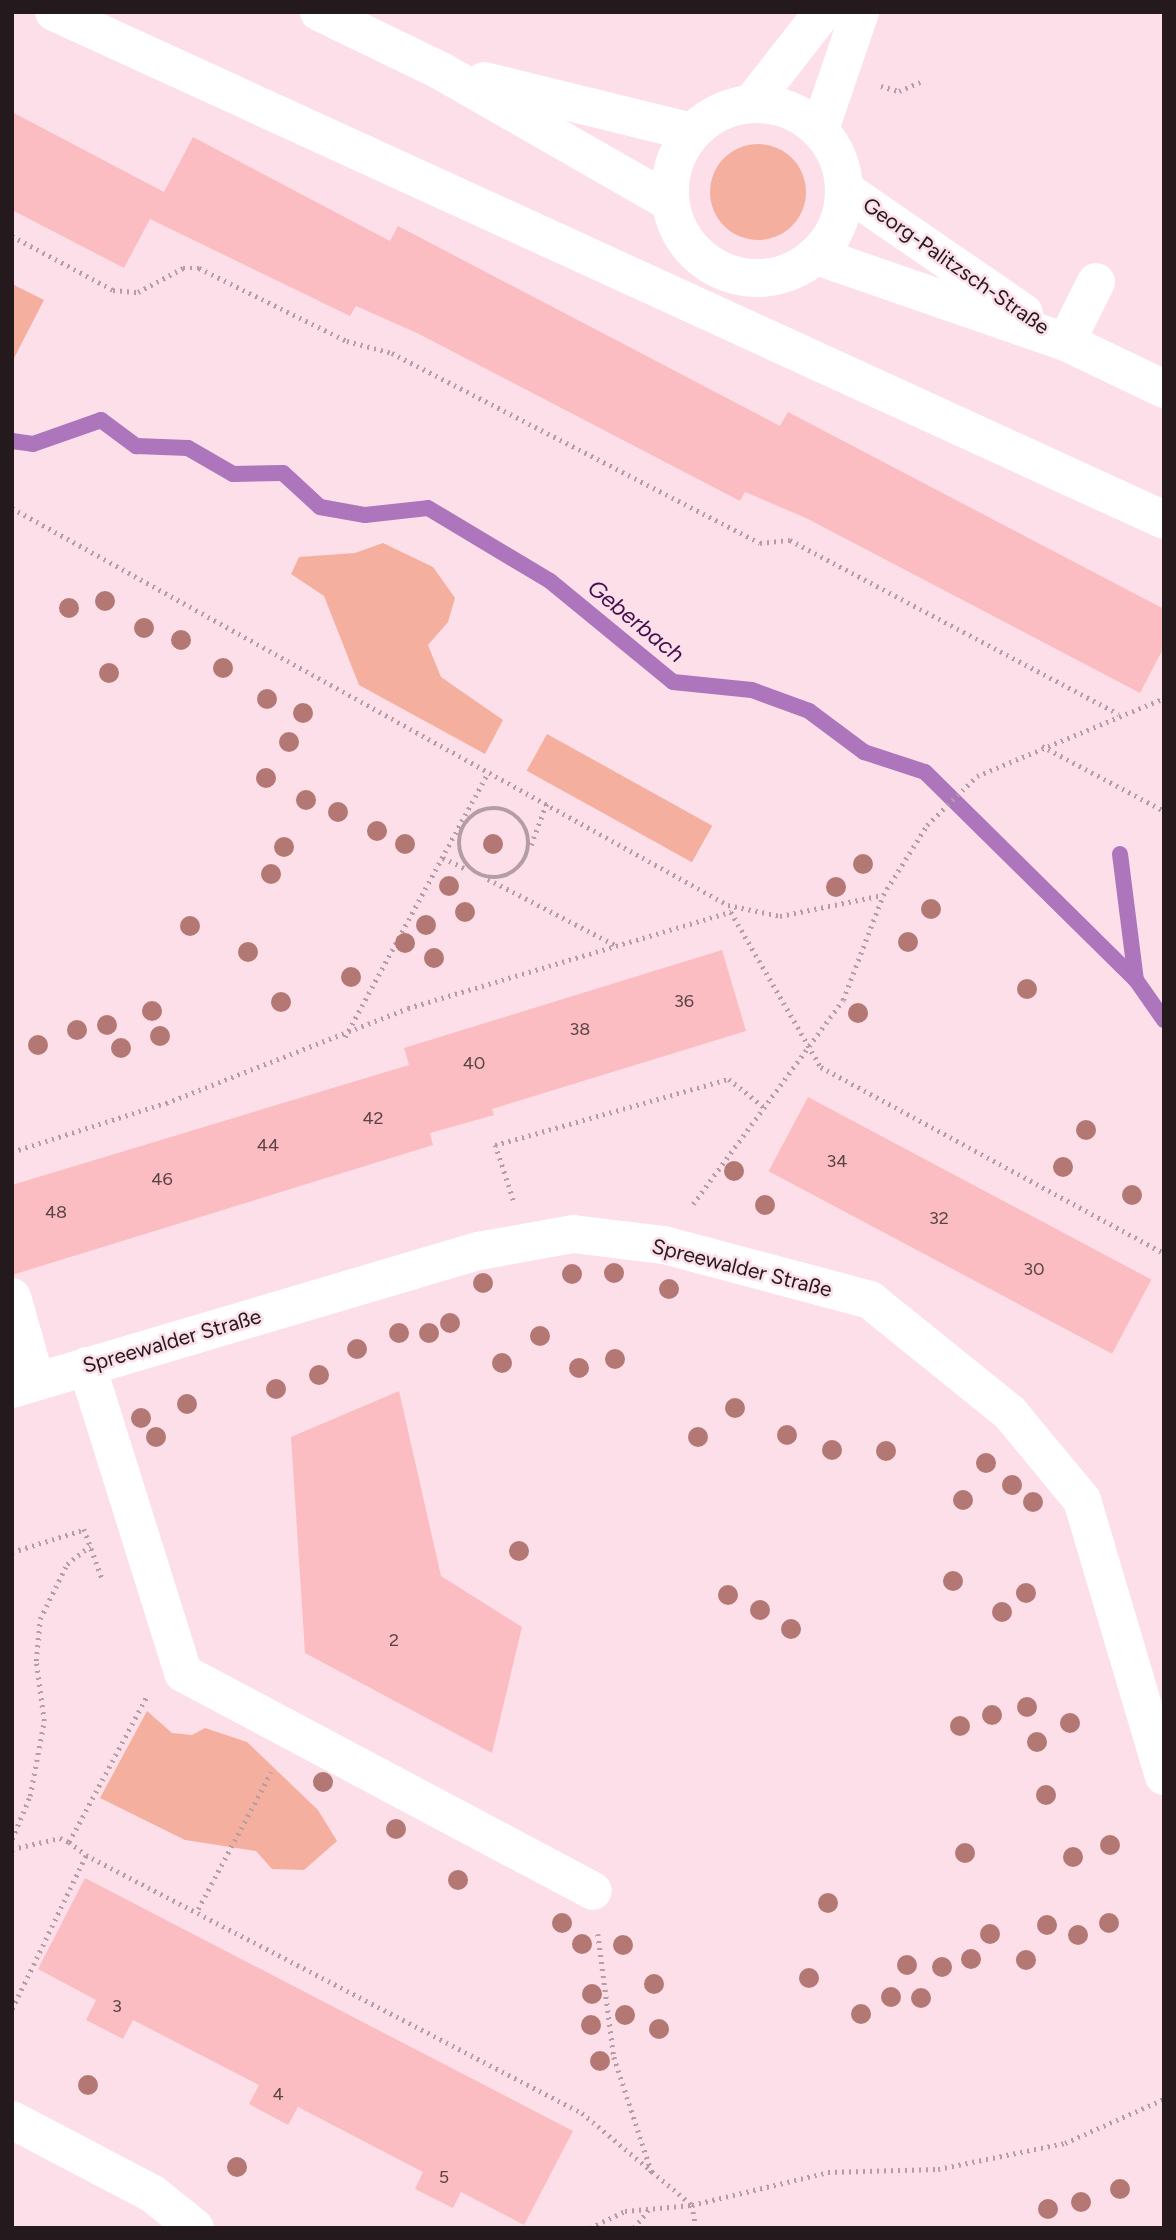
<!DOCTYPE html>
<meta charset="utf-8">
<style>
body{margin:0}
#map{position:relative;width:1176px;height:2240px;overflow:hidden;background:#fddfe9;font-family:Figtree,sans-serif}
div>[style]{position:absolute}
.green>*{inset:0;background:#f5af9f;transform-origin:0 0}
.round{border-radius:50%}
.stream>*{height:16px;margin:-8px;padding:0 8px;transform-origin:8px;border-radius:8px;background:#ac75bc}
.building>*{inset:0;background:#fbbdc1;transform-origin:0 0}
.path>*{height:4.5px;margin-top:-2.25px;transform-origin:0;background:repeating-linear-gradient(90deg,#b59da5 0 2px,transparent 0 7px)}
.path>.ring{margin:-2.25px;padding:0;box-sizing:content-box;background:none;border:4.5px solid #b59da5;border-radius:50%}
.minor>*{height:38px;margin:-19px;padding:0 19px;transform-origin:19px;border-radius:19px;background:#fff}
.minor>.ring{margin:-19px;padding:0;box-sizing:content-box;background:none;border:38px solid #fff;border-radius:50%}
.trees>*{width:20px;height:20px;margin:-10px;border-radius:50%;background:#b47874}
span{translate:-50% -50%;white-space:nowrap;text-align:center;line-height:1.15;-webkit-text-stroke:5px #fddfe9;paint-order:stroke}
.number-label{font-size:18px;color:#5a4346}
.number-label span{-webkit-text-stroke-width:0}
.street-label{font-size:21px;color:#241a1d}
.water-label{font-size:23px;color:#430f51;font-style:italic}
.frame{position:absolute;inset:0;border:14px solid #241a1d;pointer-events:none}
</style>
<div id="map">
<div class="green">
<div class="round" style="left:710px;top:144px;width:96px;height:96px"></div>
<div style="clip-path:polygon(12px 284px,44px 300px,12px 362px)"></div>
<div style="clip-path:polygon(383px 543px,433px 567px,455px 598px,448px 622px,428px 645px,441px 677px,503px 720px,485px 754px,359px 685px,324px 596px,291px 574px,299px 557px,355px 553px)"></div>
<div style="left:547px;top:734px;width:189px;height:42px;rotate:29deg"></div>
<div style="clip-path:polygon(147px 1711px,172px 1733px,192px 1735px,205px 1728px,247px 1742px,318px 1810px,337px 1841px,304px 1870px,272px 1869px,256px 1851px,185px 1840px,100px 1798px)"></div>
</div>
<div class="stream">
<div style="left:12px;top:441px;width:21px;rotate:8deg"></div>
<div style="left:33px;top:444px;width:72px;rotate:-19.4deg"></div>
<div style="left:101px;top:420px;width:44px;rotate:36.6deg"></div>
<div style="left:136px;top:446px;width:52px;rotate:2.2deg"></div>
<div style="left:188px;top:448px;width:52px;rotate:30deg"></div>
<div style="left:233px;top:474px;width:50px;rotate:-1.1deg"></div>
<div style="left:283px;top:473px;width:50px;rotate:42.6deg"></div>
<div style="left:320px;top:507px;width:46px;rotate:10.1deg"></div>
<div style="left:365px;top:515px;width:63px;rotate:-6.3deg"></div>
<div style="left:428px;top:508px;width:142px;rotate:30.9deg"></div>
<div style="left:550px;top:581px;width:159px;rotate:39.4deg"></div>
<div style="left:673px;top:682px;width:79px;rotate:5.8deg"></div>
<div style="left:752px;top:690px;width:61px;rotate:20.2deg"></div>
<div style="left:809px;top:711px;width:69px;rotate:36.7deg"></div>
<div style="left:864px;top:752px;width:64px;rotate:18.2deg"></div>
<div style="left:925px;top:772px;width:296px;rotate:44.6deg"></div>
<div style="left:1136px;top:980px;width:49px;rotate:55deg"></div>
<div style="left:1120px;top:854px;width:127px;rotate:82.8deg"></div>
</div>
<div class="building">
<div style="clip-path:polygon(12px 112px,164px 192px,193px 137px,390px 241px,398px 226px,780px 426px,788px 412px,1164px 609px,1164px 647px,1140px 693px,806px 518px,745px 492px,740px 501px,417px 333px,356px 306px,350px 316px,150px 219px,124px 268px,12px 210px)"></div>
<div style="clip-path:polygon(722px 950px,746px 1031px,492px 1109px,494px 1115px,430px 1133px,433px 1145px,12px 1275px,12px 1185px,409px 1065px,404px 1048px)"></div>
<div style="left:808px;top:1097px;width:389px;height:84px;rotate:28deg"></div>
<div style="clip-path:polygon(399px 1391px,441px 1576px,522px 1627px,492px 1753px,305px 1653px,291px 1437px)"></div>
<div style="clip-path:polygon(85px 1878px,573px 2131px,524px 2225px,461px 2192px,453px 2208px,415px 2189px,423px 2172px,298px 2107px,288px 2125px,249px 2104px,259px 2085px,133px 2020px,123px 2039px,86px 2020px,96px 2000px,38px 1969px)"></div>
</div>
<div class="path">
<div style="left:881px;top:86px;width:19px;rotate:16deg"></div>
<div style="left:899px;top:91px;width:23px;rotate:-23deg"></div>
<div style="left:12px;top:236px;width:115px;rotate:28.1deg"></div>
<div style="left:113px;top:290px;width:25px;rotate:5deg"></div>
<div style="left:138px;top:292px;width:51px;rotate:-28.1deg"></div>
<div style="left:183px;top:268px;width:16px"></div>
<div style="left:199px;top:268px;width:165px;rotate:26.3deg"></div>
<div style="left:347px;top:341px;width:47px;rotate:14.9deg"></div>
<div style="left:392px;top:353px;width:414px;rotate:27.3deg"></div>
<div style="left:760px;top:543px;width:30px;rotate:-6deg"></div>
<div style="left:790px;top:540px;width:372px;rotate:27.9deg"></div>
<div style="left:12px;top:508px;width:819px;rotate:29.01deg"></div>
<div style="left:728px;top:905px;width:53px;rotate:11.9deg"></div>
<div style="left:780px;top:916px;width:105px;rotate:-11.5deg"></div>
<div style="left:1042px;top:746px;width:138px;rotate:28deg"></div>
<div class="ring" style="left:459px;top:808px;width:65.5px;height:65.5px"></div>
<div style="left:531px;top:845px;width:46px;rotate:-69.6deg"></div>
<div style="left:443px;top:858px;width:26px;rotate:25deg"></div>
<div style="left:488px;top:879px;width:145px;rotate:27.4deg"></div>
<div style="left:731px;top:912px;width:179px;rotate:59.9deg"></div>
<div style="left:821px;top:1067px;width:390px;rotate:28.5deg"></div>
<div style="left:345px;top:1037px;width:299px;rotate:-61.6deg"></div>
<div style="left:12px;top:1152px;width:162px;rotate:-17.7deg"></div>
<div style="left:166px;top:1103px;width:260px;rotate:-21.4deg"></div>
<div style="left:408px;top:1008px;width:337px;rotate:-16.6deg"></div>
<div style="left:513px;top:1200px;width:58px;rotate:-108.1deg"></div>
<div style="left:495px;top:1145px;width:243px;rotate:-15.8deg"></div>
<div style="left:729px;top:1079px;width:45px;rotate:38.7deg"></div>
<div style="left:693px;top:1204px;width:253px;rotate:-53.7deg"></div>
<div style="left:843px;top:1000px;width:112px;rotate:-69.1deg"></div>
<div style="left:883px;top:895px;width:83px;rotate:-57.8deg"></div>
<div style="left:927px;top:825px;width:70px;rotate:-44.4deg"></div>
<div style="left:977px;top:776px;width:203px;rotate:-22.6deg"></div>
<div style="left:84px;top:1529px;width:52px;rotate:69.8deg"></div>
<div style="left:12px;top:1552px;width:77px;rotate:-17.3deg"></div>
<div style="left:12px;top:1839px;width:47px;rotate:-67.3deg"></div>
<div style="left:30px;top:1796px;width:76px;rotate:-79.4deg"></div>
<div style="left:44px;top:1721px;width:61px;rotate:-97.6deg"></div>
<div style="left:36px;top:1661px;width:42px;rotate:-84.6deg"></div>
<div style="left:40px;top:1619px;width:61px;rotate:-63.9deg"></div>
<div style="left:67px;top:1564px;width:29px;rotate:-38deg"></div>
<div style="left:69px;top:1842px;width:21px;rotate:37deg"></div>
<div style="left:12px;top:1849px;width:49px;rotate:-12.9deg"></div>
<div style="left:60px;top:1838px;width:10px;rotate:24deg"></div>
<div style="left:69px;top:1842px;width:166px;rotate:-61.9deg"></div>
<div style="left:198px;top:1909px;width:155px;rotate:-61.9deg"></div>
<div style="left:598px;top:1934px;width:124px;rotate:82.6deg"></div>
<div style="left:614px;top:2057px;width:122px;rotate:71.9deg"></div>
<div style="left:12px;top:2009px;width:171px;rotate:-64.3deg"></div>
<div style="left:86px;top:1855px;width:559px;rotate:27.48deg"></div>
<div style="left:582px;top:2113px;width:143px;rotate:39.9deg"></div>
<div style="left:692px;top:2205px;width:23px;rotate:80deg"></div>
<div style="left:590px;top:2228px;width:39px;rotate:-26deg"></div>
<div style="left:625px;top:2211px;width:67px;rotate:-5.1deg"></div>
<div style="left:692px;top:2205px;width:140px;rotate:-13.6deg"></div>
<div style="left:828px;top:2172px;width:110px;rotate:-1.6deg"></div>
<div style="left:938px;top:2169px;width:130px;rotate:-11.6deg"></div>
<div style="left:1065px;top:2143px;width:108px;rotate:-24deg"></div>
<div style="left:634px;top:2228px;width:23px;rotate:-52deg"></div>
</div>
<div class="minor">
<div style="left:54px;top:12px;width:1221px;rotate:24.59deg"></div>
<div style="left:319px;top:12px;width:136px;rotate:25.8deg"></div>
<div style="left:441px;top:71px;width:264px;rotate:29.8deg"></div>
<div style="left:484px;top:81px;width:214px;rotate:13.8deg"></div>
<div class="ring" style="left:670px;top:104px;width:136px;height:136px"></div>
<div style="left:751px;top:104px;width:117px;rotate:-52deg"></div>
<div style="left:820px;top:129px;width:124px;rotate:-71.1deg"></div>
<div style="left:845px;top:190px;width:217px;rotate:34.5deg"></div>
<div style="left:817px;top:256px;width:263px;rotate:19.1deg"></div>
<div style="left:1066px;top:342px;width:109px;rotate:25.6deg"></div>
<div style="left:1066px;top:342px;width:67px;rotate:-63.4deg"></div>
<div style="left:12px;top:1297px;width:88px;rotate:74.2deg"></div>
<div style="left:87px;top:1366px;width:322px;rotate:72.6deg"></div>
<div style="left:183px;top:1673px;width:464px;rotate:28deg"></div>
<div style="left:12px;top:1389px;width:487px;rotate:-16.5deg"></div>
<div style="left:479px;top:1251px;width:96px;rotate:-10.3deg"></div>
<div style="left:573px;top:1234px;width:92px;rotate:6.9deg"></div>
<div style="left:664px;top:1245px;width:213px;rotate:14.9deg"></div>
<div style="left:870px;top:1300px;width:180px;rotate:38.9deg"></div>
<div style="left:1010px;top:1413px;width:113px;rotate:50.4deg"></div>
<div style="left:1082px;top:1500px;width:288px;rotate:73.5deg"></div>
<div style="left:12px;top:2120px;width:159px;rotate:27.7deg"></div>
<div style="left:153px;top:2194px;width:54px;rotate:39deg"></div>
</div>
<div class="trees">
<div style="left:105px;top:601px"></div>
<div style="left:69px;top:608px"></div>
<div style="left:144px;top:628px"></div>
<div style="left:181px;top:640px"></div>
<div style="left:223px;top:668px"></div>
<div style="left:109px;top:673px"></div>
<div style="left:267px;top:699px"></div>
<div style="left:303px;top:713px"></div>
<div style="left:289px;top:742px"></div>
<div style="left:266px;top:778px"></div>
<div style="left:306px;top:800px"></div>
<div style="left:338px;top:812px"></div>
<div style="left:377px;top:831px"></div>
<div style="left:405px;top:844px"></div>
<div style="left:493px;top:844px"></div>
<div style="left:284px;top:847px"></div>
<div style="left:863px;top:864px"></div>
<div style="left:271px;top:874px"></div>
<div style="left:449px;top:886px"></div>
<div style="left:836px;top:887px"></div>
<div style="left:931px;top:909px"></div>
<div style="left:465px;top:912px"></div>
<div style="left:426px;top:925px"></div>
<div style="left:190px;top:926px"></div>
<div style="left:908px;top:942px"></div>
<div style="left:405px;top:943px"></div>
<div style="left:248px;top:952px"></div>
<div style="left:434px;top:958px"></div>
<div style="left:351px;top:977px"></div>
<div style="left:1027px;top:989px"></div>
<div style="left:281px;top:1002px"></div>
<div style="left:152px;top:1011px"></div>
<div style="left:858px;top:1013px"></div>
<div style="left:107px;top:1025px"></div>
<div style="left:77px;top:1030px"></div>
<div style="left:160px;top:1036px"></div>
<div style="left:38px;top:1045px"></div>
<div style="left:121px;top:1048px"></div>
<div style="left:1086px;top:1130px"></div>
<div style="left:1063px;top:1167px"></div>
<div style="left:734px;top:1171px"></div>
<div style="left:1132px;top:1195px"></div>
<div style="left:765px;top:1205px"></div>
<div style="left:614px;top:1273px"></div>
<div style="left:572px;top:1274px"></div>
<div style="left:483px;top:1283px"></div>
<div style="left:669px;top:1289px"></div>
<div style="left:450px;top:1323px"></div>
<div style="left:399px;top:1333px"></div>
<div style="left:429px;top:1333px"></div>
<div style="left:540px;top:1336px"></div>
<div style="left:357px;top:1349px"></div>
<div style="left:615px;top:1359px"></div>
<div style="left:502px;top:1363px"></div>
<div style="left:579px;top:1368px"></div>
<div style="left:319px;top:1375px"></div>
<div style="left:276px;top:1389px"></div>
<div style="left:187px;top:1404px"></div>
<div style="left:735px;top:1408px"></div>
<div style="left:141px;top:1418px"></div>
<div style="left:787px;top:1435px"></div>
<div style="left:156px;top:1437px"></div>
<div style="left:698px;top:1437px"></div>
<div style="left:832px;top:1450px"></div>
<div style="left:886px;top:1451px"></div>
<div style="left:986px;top:1463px"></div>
<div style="left:1012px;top:1485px"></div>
<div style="left:963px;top:1500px"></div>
<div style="left:1033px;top:1502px"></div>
<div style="left:519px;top:1551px"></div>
<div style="left:953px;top:1581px"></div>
<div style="left:1026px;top:1593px"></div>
<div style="left:728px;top:1595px"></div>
<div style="left:760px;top:1610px"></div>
<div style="left:1002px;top:1612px"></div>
<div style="left:791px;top:1629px"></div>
<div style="left:1027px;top:1707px"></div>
<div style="left:992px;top:1715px"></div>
<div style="left:1070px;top:1723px"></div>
<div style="left:960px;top:1726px"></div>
<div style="left:1037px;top:1742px"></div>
<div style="left:323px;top:1782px"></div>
<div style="left:1046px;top:1795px"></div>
<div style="left:396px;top:1829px"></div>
<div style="left:1110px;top:1845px"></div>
<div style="left:965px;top:1853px"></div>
<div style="left:1073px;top:1857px"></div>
<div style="left:458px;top:1880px"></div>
<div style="left:828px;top:1903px"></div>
<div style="left:562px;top:1923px"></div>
<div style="left:1109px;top:1923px"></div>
<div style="left:1047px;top:1925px"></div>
<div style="left:990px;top:1934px"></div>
<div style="left:1078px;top:1935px"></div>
<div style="left:582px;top:1944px"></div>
<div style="left:623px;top:1945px"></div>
<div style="left:971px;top:1959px"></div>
<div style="left:1026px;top:1960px"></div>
<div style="left:907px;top:1965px"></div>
<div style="left:942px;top:1967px"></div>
<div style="left:809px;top:1978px"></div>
<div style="left:654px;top:1984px"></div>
<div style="left:592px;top:1994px"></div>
<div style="left:891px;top:1997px"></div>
<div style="left:921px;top:1998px"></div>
<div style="left:861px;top:2014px"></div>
<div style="left:625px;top:2015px"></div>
<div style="left:591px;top:2025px"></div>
<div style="left:659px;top:2029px"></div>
<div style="left:600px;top:2061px"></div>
<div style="left:88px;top:2085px"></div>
<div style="left:237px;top:2167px"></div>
<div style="left:1120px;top:2189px"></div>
<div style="left:1081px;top:2202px"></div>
<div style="left:1048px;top:2209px"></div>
</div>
<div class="number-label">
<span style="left:684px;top:1001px">36</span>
<span style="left:580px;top:1029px">38</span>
<span style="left:474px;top:1063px">40</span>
<span style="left:373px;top:1118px">42</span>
<span style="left:268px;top:1145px">44</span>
<span style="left:837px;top:1161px">34</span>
<span style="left:162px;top:1179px">46</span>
<span style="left:56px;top:1212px">48</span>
<span style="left:939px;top:1218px">32</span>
<span style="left:1034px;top:1269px">30</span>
<span style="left:394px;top:1640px">2</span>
<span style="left:117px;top:2006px">3</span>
<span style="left:278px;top:2094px">4</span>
<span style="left:444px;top:2177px">5</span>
</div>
<div class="street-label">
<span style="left:956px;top:266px;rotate:35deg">Georg-Palitzsch-Straße</span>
<span style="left:742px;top:1268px;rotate:14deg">Spreewalder Straße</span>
<span style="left:172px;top:1341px;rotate:-16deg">Spreewalder Straße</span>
</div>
<div class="water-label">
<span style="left:636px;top:621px;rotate:39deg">Geberbach</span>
</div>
<div class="frame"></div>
</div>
